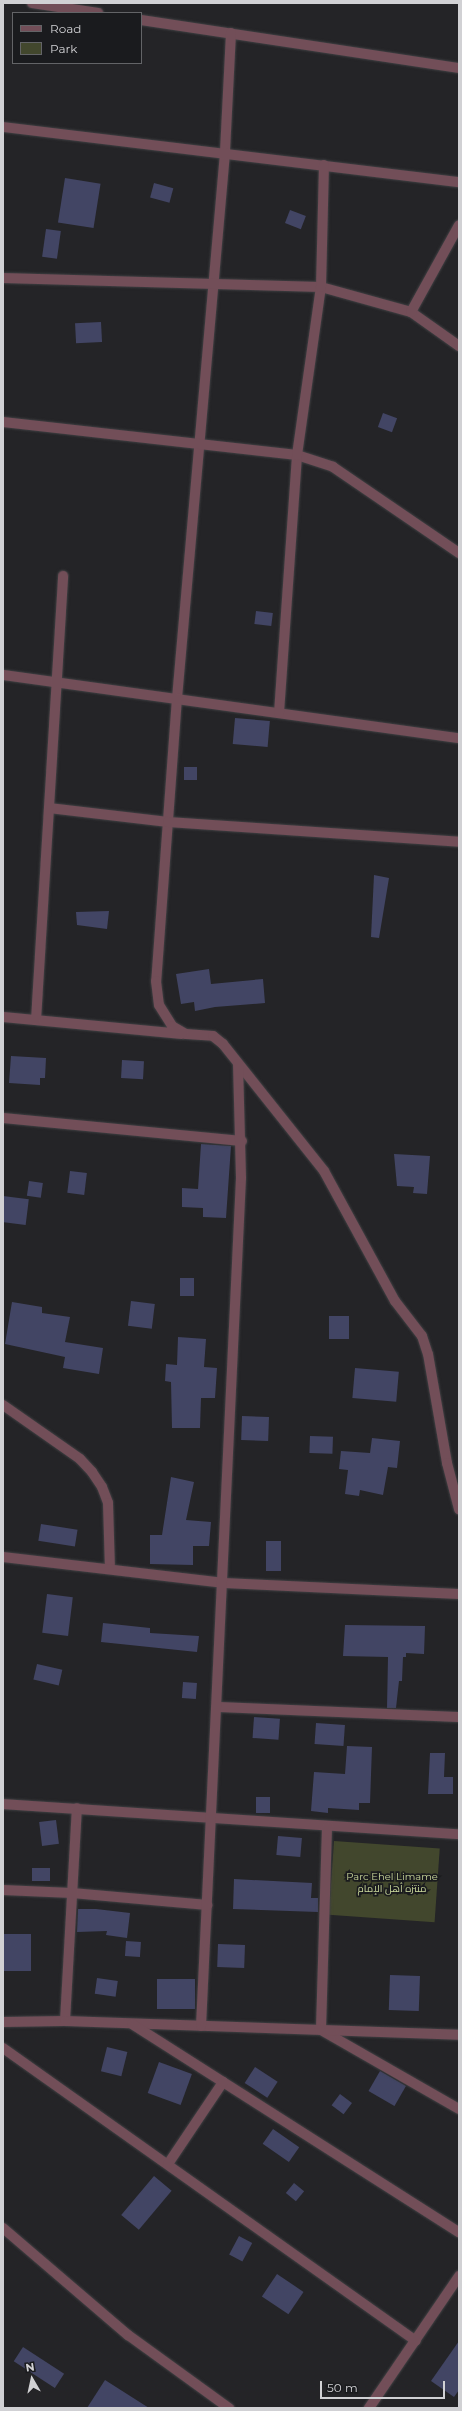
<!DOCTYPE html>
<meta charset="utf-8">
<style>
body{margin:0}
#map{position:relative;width:462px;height:2411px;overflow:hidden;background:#242427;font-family:Montserrat,Cairo,sans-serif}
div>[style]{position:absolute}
.green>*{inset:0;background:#42472d;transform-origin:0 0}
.building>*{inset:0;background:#424564;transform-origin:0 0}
.roads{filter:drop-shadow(0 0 1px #404043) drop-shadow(0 0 1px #404043)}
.street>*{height:10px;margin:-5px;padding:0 5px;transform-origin:5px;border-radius:5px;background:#724e58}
span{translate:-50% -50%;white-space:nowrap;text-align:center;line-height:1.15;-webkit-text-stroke:3.5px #1a1b1e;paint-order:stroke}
.park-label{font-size:10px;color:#ccda9d}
.frame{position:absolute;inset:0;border:4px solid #d1d1d4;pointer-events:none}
.legend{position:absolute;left:12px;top:12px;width:130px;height:52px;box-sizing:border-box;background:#1a1b1e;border:1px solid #636467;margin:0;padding:5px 7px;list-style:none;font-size:12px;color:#d1d1d4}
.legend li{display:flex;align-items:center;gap:8px;height:20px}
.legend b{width:20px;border:1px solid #636467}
.north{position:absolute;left:12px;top:2359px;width:40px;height:40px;-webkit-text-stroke:3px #1a1b1e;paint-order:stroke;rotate:351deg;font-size:11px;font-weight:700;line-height:16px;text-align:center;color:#d1d1d4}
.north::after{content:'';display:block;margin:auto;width:14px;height:18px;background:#d1d1d4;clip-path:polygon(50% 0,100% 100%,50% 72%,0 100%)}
.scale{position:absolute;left:320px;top:2381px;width:125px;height:18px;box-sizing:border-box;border:2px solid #d1d1d4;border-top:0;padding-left:5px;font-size:12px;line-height:14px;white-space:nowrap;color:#d1d1d4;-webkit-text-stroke:3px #1a1b1e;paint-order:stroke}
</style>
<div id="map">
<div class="green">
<div style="left:334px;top:1841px;width:106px;height:74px;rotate:4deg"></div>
</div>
<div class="building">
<div style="left:65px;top:178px;width:36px;height:45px;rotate:9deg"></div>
<div style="left:154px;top:183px;width:20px;height:15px;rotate:15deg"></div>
<div style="left:290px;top:210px;width:17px;height:14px;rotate:21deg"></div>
<div style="left:46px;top:229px;width:15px;height:28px;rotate:8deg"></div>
<div style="left:101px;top:322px;width:20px;height:26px;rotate:87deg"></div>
<div style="left:383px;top:413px;width:15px;height:15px;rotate:20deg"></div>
<div style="left:256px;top:611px;width:17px;height:13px;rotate:7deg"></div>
<div style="left:235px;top:718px;width:35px;height:26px;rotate:5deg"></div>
<div style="left:184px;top:767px;width:13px;height:13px"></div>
<div style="clip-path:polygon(374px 875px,389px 878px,379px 938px,371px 937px)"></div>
<div style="clip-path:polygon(109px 911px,107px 929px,77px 925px,76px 912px)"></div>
<div style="clip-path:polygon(209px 969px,211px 984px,263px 979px,265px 1003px,215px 1007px,195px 1011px,194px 1002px,181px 1004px,176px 974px)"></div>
<div style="clip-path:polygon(11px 1056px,46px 1058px,45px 1078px,40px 1078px,40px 1085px,9px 1083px)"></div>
<div style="left:122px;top:1060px;width:22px;height:18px;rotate:3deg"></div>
<div style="clip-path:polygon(201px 1144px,231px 1146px,226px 1218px,203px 1217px,203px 1208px,182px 1207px,182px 1188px,198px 1189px)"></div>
<div style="clip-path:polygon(394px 1154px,430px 1156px,427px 1194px,413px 1193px,414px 1187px,397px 1186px)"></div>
<div style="left:70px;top:1171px;width:17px;height:22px;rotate:7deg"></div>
<div style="left:29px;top:1181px;width:14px;height:15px;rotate:8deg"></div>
<div style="left:3px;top:1196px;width:26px;height:26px;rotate:7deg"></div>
<div style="left:180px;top:1278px;width:14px;height:18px"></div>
<div style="left:131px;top:1301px;width:24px;height:25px;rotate:7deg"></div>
<div style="clip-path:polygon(12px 1302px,42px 1307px,42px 1313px,70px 1317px,65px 1342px,103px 1348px,99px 1374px,63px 1368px,65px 1357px,5px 1344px)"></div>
<div style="left:329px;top:1316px;width:20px;height:23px"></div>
<div style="clip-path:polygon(178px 1337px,206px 1339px,204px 1367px,217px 1368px,215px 1398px,201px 1398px,200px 1428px,172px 1428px,171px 1382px,165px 1381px,166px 1364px,177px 1365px)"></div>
<div style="left:355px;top:1368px;width:44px;height:30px;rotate:5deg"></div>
<div style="left:242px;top:1416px;width:27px;height:24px;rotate:2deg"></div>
<div style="left:310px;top:1436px;width:23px;height:17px;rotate:2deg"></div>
<div style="clip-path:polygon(372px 1438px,400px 1441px,397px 1468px,388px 1467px,383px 1495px,360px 1490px,359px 1496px,345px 1494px,348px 1470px,339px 1469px,341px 1451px,370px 1453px)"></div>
<div style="clip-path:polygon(171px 1477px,194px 1482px,186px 1520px,211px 1522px,209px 1546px,193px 1546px,193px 1565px,150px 1564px,150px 1535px,162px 1535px)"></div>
<div style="left:41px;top:1524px;width:37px;height:17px;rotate:9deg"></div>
<div style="left:281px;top:1541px;width:30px;height:15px;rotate:90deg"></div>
<div style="left:47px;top:1594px;width:26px;height:39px;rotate:7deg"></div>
<div style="clip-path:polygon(103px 1623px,150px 1628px,150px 1633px,199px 1636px,197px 1652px,101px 1642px)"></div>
<div style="clip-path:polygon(345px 1625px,425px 1626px,424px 1654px,406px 1653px,406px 1657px,403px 1657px,402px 1681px,399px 1681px,396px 1708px,387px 1708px,388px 1657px,343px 1656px)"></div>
<div style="left:37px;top:1664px;width:26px;height:16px;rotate:13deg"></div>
<div style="left:183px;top:1682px;width:14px;height:16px;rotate:4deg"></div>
<div style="left:254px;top:1717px;width:26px;height:21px;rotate:4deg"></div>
<div style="left:316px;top:1723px;width:29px;height:21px;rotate:4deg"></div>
<div style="clip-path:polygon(347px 1746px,372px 1747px,370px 1803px,359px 1803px,359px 1810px,328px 1808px,328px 1813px,311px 1811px,314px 1772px,345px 1774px)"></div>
<div style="clip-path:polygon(430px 1753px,445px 1753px,444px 1777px,453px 1777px,453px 1794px,428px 1794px)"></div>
<div style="left:256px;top:1797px;width:14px;height:16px"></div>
<div style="left:56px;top:1820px;width:24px;height:17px;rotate:83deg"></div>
<div style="left:278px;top:1836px;width:24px;height:19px;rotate:5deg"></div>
<div style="left:32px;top:1868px;width:18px;height:13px"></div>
<div style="clip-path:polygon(234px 1879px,312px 1883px,311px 1898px,318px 1898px,318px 1912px,233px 1909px)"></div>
<div style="clip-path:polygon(78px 1909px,96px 1909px,130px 1913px,127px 1938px,106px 1935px,107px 1931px,77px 1932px)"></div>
<div style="left:3px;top:1934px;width:28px;height:37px"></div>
<div style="left:126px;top:1941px;width:15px;height:15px;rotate:4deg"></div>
<div style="left:218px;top:1944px;width:27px;height:23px;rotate:2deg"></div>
<div style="left:390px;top:1975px;width:30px;height:35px;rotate:2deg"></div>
<div style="left:97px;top:1978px;width:21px;height:16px;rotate:8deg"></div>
<div style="left:157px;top:1979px;width:38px;height:30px"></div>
<div style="left:107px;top:2047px;width:21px;height:25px;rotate:14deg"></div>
<div style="left:159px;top:2062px;width:35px;height:33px;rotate:20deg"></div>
<div style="left:255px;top:2067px;width:27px;height:19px;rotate:33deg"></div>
<div style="left:380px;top:2071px;width:30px;height:23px;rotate:30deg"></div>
<div style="left:340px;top:2094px;width:15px;height:14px;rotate:37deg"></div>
<div style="left:273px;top:2129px;width:32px;height:18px;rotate:35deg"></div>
<div style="left:154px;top:2176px;width:23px;height:51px;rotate:40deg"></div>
<div style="left:294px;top:2183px;width:13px;height:13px;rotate:39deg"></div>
<div style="left:239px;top:2236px;width:15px;height:21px;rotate:28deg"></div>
<div style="left:277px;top:2274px;width:32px;height:27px;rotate:34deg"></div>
<div style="clip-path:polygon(459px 2341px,459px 2390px,454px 2397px,431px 2381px)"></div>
<div style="left:23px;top:2347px;width:49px;height:17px;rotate:33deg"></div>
<div style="clip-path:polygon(105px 2380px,149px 2408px,87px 2408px)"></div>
</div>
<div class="roads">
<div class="street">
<div style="left:32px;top:3px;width:67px;rotate:8.6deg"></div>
<div style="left:141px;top:20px;width:322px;rotate:8.6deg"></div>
<div style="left:231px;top:33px;width:120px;rotate:92.9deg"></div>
<div style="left:225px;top:153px;width:547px;rotate:95.03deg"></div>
<div style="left:177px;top:698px;width:284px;rotate:94.2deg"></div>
<div style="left:156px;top:981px;width:24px;rotate:83deg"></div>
<div style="left:159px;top:1005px;width:25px;rotate:58deg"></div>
<div style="left:172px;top:1026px;width:16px;rotate:30deg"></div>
<div style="left:186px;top:1034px;width:27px;rotate:4deg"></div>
<div style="left:213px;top:1036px;width:13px;rotate:39deg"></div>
<div style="left:223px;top:1044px;width:162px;rotate:51.5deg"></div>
<div style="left:324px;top:1171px;width:148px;rotate:61.4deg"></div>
<div style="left:395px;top:1301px;width:44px;rotate:52.4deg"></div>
<div style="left:422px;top:1336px;width:19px;rotate:72deg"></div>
<div style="left:428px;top:1354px;width:111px;rotate:80.1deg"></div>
<div style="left:447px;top:1463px;width:48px;rotate:75.4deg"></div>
<div style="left:3px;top:127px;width:459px;rotate:6.9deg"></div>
<div style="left:3px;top:278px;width:318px;rotate:1.6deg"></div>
<div style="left:321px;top:287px;width:93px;rotate:15.5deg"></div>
<div style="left:411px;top:312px;width:59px;rotate:35.3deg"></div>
<div style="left:411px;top:312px;width:99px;rotate:-61.1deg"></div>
<div style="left:3px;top:422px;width:296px;rotate:6.4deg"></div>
<div style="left:297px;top:455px;width:38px;rotate:18deg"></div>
<div style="left:333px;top:467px;width:153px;rotate:34.3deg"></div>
<div style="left:3px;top:675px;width:460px;rotate:7.9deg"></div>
<div style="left:279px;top:713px;width:259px;rotate:-86deg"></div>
<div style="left:297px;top:455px;width:170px;rotate:-81.9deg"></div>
<div style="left:321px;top:287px;width:122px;rotate:-88.6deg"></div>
<div style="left:49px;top:808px;width:120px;rotate:6.7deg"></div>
<div style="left:168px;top:822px;width:292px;rotate:3.9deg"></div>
<div style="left:3px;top:1017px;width:180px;rotate:5.4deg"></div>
<div style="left:36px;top:1020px;width:445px;rotate:-86.5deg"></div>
<div style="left:3px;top:1118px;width:240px;rotate:5.5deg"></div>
<div style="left:3px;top:1405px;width:94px;rotate:35deg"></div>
<div style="left:80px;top:1459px;width:18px;rotate:47deg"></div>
<div style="left:92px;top:1472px;width:18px;rotate:56deg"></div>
<div style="left:102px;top:1487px;width:17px;rotate:69deg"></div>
<div style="left:108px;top:1503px;width:66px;rotate:88.3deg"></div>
<div style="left:3px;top:1557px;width:223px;rotate:6.7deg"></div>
<div style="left:224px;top:1583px;width:235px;rotate:2.7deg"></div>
<div style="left:218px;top:1707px;width:241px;rotate:2.4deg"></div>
<div style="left:3px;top:1804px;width:457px;rotate:3.8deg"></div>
<div style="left:327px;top:1827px;width:203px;rotate:91.7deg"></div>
<div style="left:321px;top:2030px;width:159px;rotate:29.8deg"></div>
<div style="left:3px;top:1890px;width:69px;rotate:2.5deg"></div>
<div style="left:72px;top:1893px;width:136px;rotate:5.1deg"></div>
<div style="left:65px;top:2021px;width:213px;rotate:-86.8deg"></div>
<div style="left:3px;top:2022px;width:62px;rotate:-0.9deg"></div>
<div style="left:65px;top:2021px;width:394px;rotate:2deg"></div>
<div style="left:132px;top:2024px;width:388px;rotate:32.5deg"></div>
<div style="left:201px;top:2026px;width:849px;rotate:-87.3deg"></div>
<div style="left:241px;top:1178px;width:114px;rotate:-91.5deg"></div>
<div style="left:3px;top:2048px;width:506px;rotate:35.35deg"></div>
<div style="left:168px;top:2164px;width:99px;rotate:-56.1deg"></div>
<div style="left:3px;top:2228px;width:165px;rotate:40.6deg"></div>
<div style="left:128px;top:2335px;width:125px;rotate:35.9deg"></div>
<div style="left:369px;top:2408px;width:160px;rotate:-55.7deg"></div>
</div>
</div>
<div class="park-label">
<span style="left:392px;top:1882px">Parc Ehel Limame<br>منتزه أهل الإمام</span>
</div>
<div class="frame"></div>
<ul class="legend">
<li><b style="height:5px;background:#724e58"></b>Road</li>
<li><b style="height:11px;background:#42472d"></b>Park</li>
</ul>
<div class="north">N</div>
<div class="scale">50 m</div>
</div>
